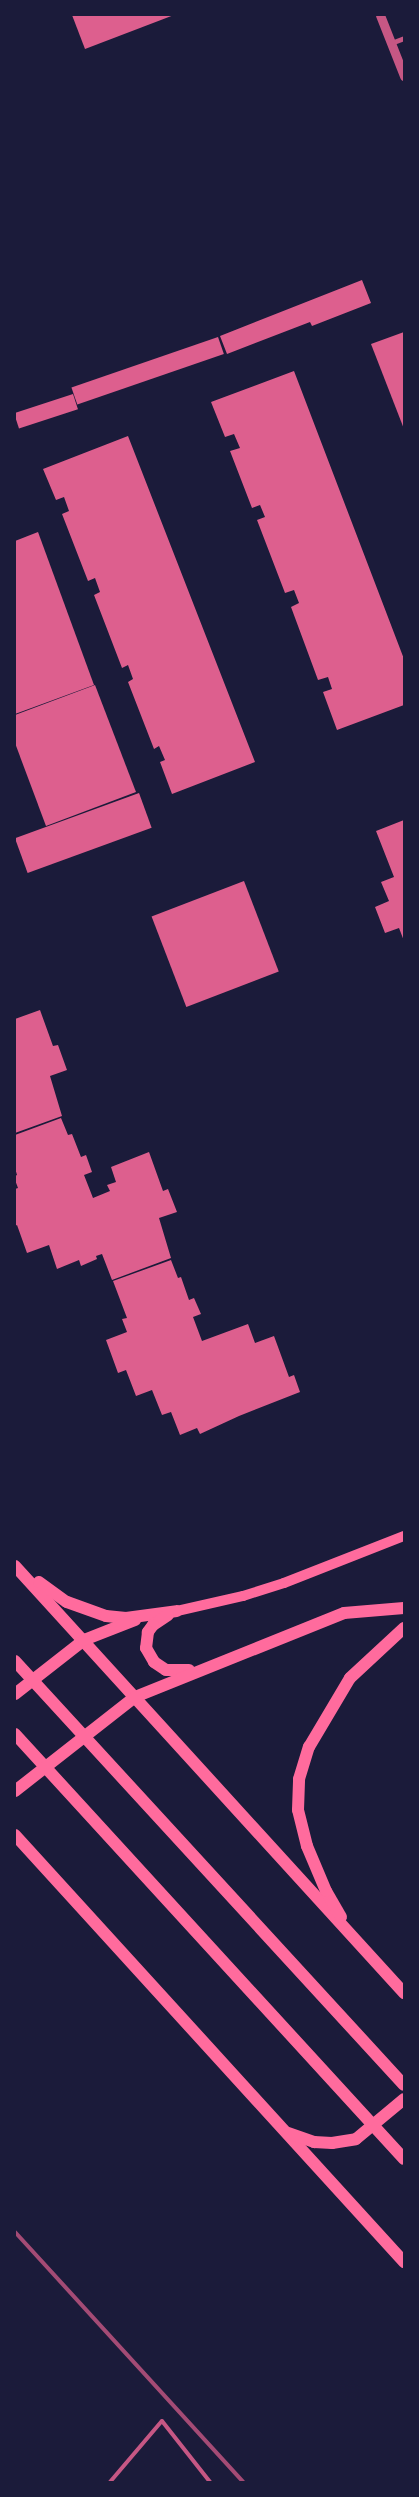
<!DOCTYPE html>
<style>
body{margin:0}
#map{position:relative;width:419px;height:2497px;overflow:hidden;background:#1b1b3a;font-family:Literata,serif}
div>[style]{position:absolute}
.building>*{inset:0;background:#dd5f8e;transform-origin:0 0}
.service>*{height:4px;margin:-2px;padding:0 2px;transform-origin:2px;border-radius:2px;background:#c65784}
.minor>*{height:5px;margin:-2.5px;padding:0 2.5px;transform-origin:2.5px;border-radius:2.5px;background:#c65784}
.tertiary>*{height:9px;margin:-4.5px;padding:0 4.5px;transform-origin:4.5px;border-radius:4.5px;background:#c65784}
.secondary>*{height:10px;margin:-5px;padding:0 5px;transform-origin:5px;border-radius:5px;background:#ff6b9d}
.primary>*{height:12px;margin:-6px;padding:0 6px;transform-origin:6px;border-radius:6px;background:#ff6b9d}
.rail>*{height:4px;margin:-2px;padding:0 2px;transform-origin:2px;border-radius:2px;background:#a44b75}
span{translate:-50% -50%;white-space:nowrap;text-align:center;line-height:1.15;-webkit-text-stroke:5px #1b1b3a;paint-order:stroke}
.frame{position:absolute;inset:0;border:16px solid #1b1b3a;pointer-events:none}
</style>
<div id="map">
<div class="building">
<div style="clip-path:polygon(72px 15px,174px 15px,85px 49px)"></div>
<div style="clip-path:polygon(362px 280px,371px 303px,312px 326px,310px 322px,227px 354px,220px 336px)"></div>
<div style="clip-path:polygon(404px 332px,404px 429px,371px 344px)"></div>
<div style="left:218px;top:337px;width:18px;height:155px;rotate:71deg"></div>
<div style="clip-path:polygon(294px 371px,404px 659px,404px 705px,337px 730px,323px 692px,332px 689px,328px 677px,318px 680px,291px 607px,299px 603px,294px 590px,285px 593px,257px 520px,265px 517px,260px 505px,252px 508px,230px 451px,240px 448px,234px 434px,225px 437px,211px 402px)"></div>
<div style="left:73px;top:394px;width:16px;height:62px;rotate:72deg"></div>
<div style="clip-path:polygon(128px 436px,255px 762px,172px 794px,160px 762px,165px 760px,159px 746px,154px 749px,128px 682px,133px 679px,128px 665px,122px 668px,94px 595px,100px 592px,95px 578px,88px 581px,62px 514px,69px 511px,64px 497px,56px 500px,43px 469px)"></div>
<div style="clip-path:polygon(38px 532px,94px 685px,15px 714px,15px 541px)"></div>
<div style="clip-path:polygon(95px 685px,136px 792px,46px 826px,15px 743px,15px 715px)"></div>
<div style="left:139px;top:793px;width:37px;height:132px;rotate:70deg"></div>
<div style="clip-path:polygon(404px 820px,404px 941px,399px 928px,385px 933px,375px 907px,389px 901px,381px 882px,394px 877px,376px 831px)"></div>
<div style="left:244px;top:881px;width:97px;height:99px;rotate:69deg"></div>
<div style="clip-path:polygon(40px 1010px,53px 1046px,58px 1045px,67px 1070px,50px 1076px,62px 1116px,15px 1133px,15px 1019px)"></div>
<div style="clip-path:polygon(61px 1118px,68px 1135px,72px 1134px,81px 1157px,86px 1155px,92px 1172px,84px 1175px,93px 1198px,110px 1191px,107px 1185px,116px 1182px,111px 1167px,149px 1152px,163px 1191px,168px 1189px,177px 1212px,159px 1218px,171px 1258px,112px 1280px,102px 1254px,96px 1256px,97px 1259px,81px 1266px,79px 1260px,57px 1269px,49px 1245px,27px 1253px,17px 1225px,15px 1226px,15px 1189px,18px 1188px,15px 1180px,15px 1176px,17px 1175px,15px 1168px,15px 1135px)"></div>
<div style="clip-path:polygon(171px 1260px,178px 1278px,181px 1277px,189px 1300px,194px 1298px,201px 1314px,193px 1317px,202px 1341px,248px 1324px,255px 1343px,274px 1336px,289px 1377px,294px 1375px,300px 1392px,239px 1416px,200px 1434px,197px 1428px,180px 1435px,171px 1412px,162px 1415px,152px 1390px,136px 1396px,126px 1370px,118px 1373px,106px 1340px,127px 1332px,122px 1319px,127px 1318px,113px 1281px)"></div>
</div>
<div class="service">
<div style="left:110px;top:2482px;width:80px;rotate:-49.6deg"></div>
<div style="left:162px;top:2421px;width:78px;rotate:51.8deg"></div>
</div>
<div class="minor">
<div style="left:391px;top:43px;width:14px;rotate:-21deg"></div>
</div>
<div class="tertiary">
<div style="left:380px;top:15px;width:66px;rotate:68.5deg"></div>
</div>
<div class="secondary">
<div style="left:177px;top:1611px;width:68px;rotate:-12.8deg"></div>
<div style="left:243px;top:1596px;width:43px;rotate:-17.6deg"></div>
<div style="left:284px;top:1583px;width:129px;rotate:-21.4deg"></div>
</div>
<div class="primary">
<div style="left:15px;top:1566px;width:578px;rotate:47.67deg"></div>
<div style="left:39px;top:1582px;width:34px;rotate:36deg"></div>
<div style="left:67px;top:1602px;width:41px;rotate:19.7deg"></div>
<div style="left:106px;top:1616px;width:20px;rotate:6deg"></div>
<div style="left:126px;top:1618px;width:51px;rotate:-7.8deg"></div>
<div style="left:168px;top:1615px;width:18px;rotate:146deg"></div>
<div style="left:153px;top:1625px;width:9px;rotate:126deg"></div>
<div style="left:148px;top:1632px;width:16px;rotate:97deg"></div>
<div style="left:146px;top:1648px;width:16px;rotate:60deg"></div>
<div style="left:154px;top:1662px;width:14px;rotate:34deg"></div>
<div style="left:166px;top:1670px;width:23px"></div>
<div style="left:15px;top:1661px;width:575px;rotate:47.47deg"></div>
<div style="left:15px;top:1694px;width:88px;rotate:-38deg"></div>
<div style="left:84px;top:1640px;width:55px;rotate:-21.4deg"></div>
<div style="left:15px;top:1734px;width:576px;rotate:47.53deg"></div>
<div style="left:15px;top:1791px;width:152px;rotate:-38.1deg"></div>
<div style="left:135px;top:1697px;width:225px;rotate:-21.9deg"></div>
<div style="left:344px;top:1613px;width:60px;rotate:-4.8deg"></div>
<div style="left:15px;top:1835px;width:578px;rotate:47.67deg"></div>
<div style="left:341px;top:1917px;width:30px;rotate:-120deg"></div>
<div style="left:326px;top:1891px;width:49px;rotate:-112.9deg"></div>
<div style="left:307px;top:1846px;width:37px;rotate:-104deg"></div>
<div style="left:298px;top:1810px;width:31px;rotate:-88deg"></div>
<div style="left:299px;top:1779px;width:34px;rotate:-73deg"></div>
<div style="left:309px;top:1747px;width:80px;rotate:-59.3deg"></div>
<div style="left:350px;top:1678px;width:74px;rotate:-42.8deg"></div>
<div style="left:288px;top:2133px;width:28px;rotate:19deg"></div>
<div style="left:314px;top:2142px;width:18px;rotate:3deg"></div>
<div style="left:332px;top:2143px;width:24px;rotate:-9deg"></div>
<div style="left:356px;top:2139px;width:62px;rotate:-39.8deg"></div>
</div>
<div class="rail">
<div style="left:15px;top:2232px;width:338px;rotate:47.6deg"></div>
</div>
<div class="frame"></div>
</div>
